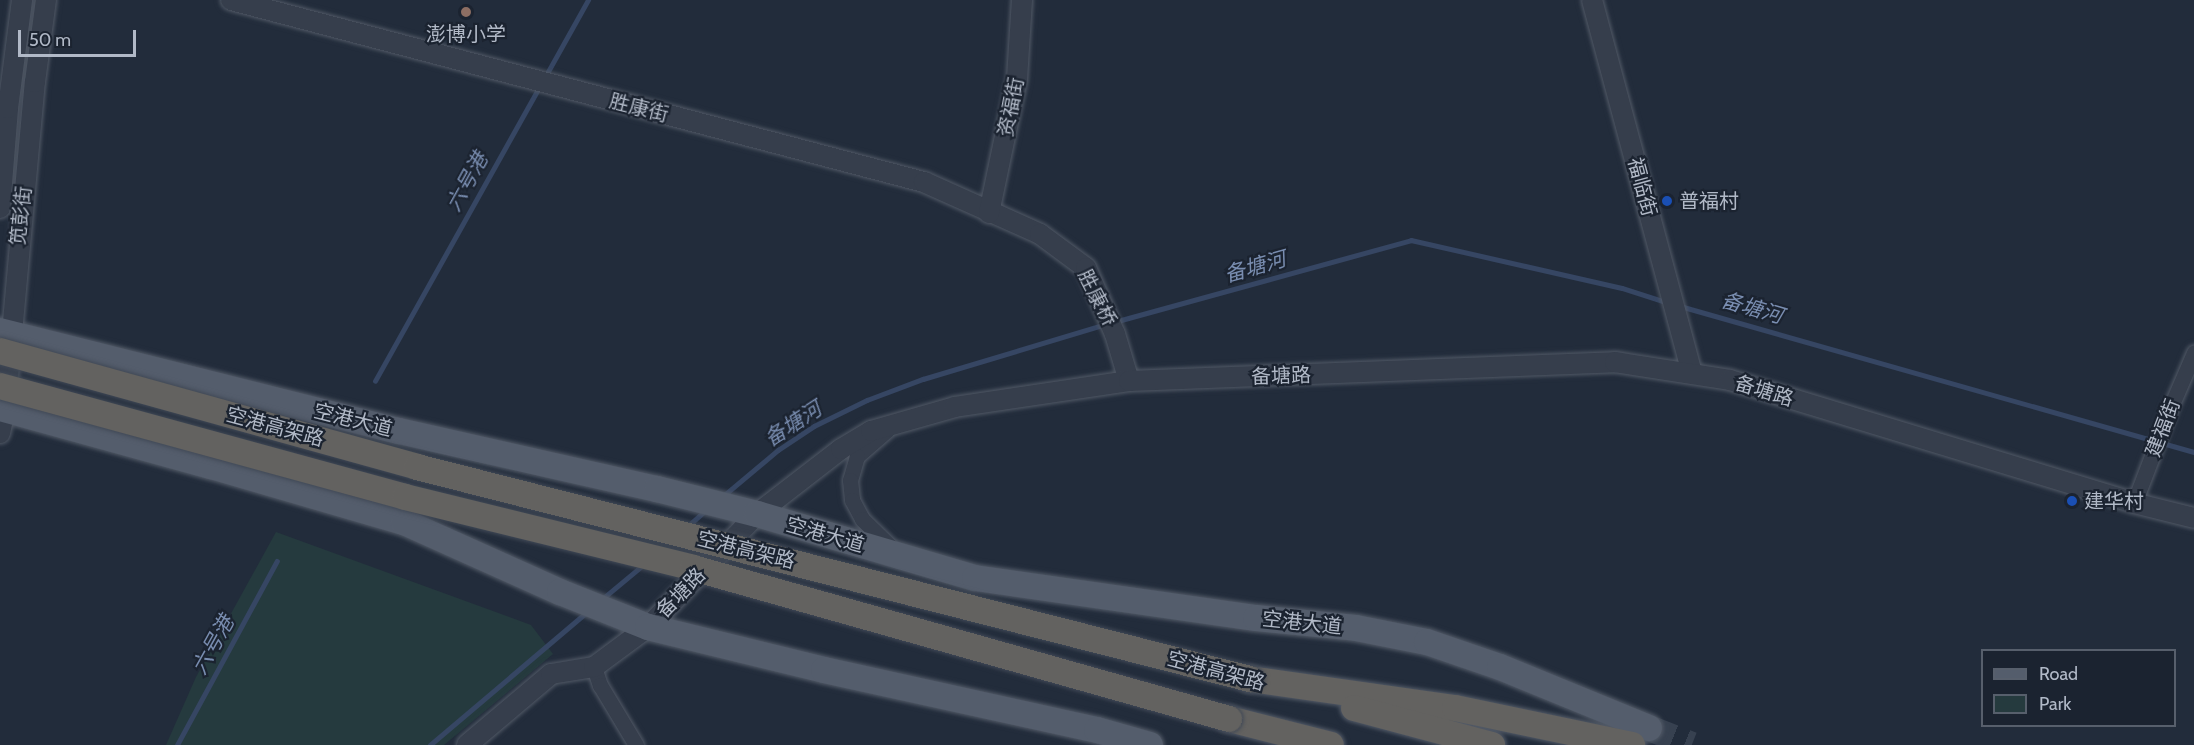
<!DOCTYPE html>
<meta charset="utf-8">
<style>
body{margin:0}
#map{position:relative;width:2194px;height:745px;overflow:hidden;background:#222c3b;font-family:Cabin,"Noto Sans SC",sans-serif}
div>[style]{position:absolute}
.green>*{inset:0;background:#253a3e}
.stream>*{height:4.5px;margin:-2.25px;padding:0 2.25px;transform-origin:2.25px;border-radius:2.25px;background:#364663}
.primary-tunnel>*{height:26px;margin-top:-13px;transform-origin:0;background:repeating-linear-gradient(90deg,#374150 0 26px,transparent 0 39px)}
.roads{filter:drop-shadow(0 0 2px #515966) drop-shadow(0 0 2px #515966)}
.minor>*{height:15px;margin:-7.5px;padding:0 7.5px;transform-origin:7.5px;border-radius:7.5px;background:#363e4c}
.tertiary>*{height:20px;margin:-10px;padding:0 10px;transform-origin:10px;border-radius:10px;background:#363e4c}
.primary>*{height:26px;margin:-13px;padding:0 13px;transform-origin:13px;border-radius:13px;background:#545d6c}
.trunk>*{height:26px;margin:-13px;padding:0 13px;transform-origin:13px;border-radius:13px;background:#636260}
.bridges{filter:drop-shadow(0 0 2px #414956) drop-shadow(0 0 2px #414956)}
.trunk-bridge>*{height:26px;margin:-13px;padding:0 13px;transform-origin:13px;border-radius:13px;background:#636260}
.dots>*{width:16px;height:16px;translate:-50% -50%;box-sizing:border-box;border:3px solid #1b2330;border-radius:50%}
span{translate:-50% -50%;white-space:nowrap;text-align:center;line-height:1.15;-webkit-text-stroke:4.5px #1b2330;paint-order:stroke}
.poi-label{font-size:20px;color:#b1b9c7}
.left{translate:0 -50%;text-align:left}
.street-label{font-size:20px;color:#b1b9c7}
.water-label{font-size:21px;color:#798db0;font-style:italic}
.legend{position:absolute;left:1981px;top:649px;width:195px;height:78px;box-sizing:border-box;background:#1b2330;border:2px solid #575f6c;margin:0;padding:8px 10px;list-style:none;font-size:18px;color:#b1b9c7}
.legend li{display:flex;align-items:center;gap:12px;height:30px}
.legend b{width:30px;border:2px solid #575f6c}
.scale{position:absolute;left:18px;top:30px;width:118px;height:27px;box-sizing:border-box;border:3px solid #b1b9c7;border-top:0;padding-left:8px;font-size:18px;line-height:21px;white-space:nowrap;color:#b1b9c7;-webkit-text-stroke:4px #1b2330;paint-order:stroke}
</style>
<div id="map">
<div class="green">
<div style="clip-path:polygon(276px 532px,531px 625px,553px 654px,444px 745px,166px 745px,196px 677px)"></div>
</div>
<div class="stream">
<div style="left:545px;top:77px;width:88px;rotate:-60.8deg"></div>
<div style="left:1680px;top:306px;width:534px;rotate:15.86deg"></div>
<div style="left:1114px;top:322px;width:308px;rotate:-15.4deg"></div>
<div style="left:1411px;top:240px;width:216px;rotate:12.8deg"></div>
<div style="left:1622px;top:288px;width:46px;rotate:17.7deg"></div>
<div style="left:375px;top:381px;width:337px;rotate:-60.8deg"></div>
<div style="left:722px;top:497px;width:73px;rotate:-40deg"></div>
<div style="left:778px;top:450px;width:43px;rotate:-33.7deg"></div>
<div style="left:814px;top:426px;width:59px;rotate:-26.1deg"></div>
<div style="left:867px;top:400px;width:60px;rotate:-20.6deg"></div>
<div style="left:923px;top:379px;width:191px;rotate:-16.7deg"></div>
<div style="left:688px;top:526px;width:24px;rotate:-42deg"></div>
<div style="left:601px;top:600px;width:55px;rotate:-39.8deg"></div>
<div style="left:177px;top:745px;width:209px;rotate:-61.5deg"></div>
<div style="left:430px;top:745px;width:207px;rotate:-40.3deg"></div>
</div>
<div class="primary-tunnel">
<div style="left:1649px;top:728px;width:46px;rotate:21.6deg"></div>
</div>
<div class="roads">
<div class="minor">
<div style="left:887px;top:430px;width:40px;rotate:139deg"></div>
<div style="left:857px;top:456px;width:25px;rotate:106deg"></div>
<div style="left:850px;top:480px;width:20px;rotate:84deg"></div>
<div style="left:852px;top:500px;width:21px;rotate:62deg"></div>
<div style="left:862px;top:519px;width:45px;rotate:44.1deg"></div>
<div style="left:2134px;top:503px;width:106px;rotate:-69deg"></div>
<div style="left:2172px;top:404px;width:56px;rotate:-66.7deg"></div>
<div style="left:594px;top:667px;width:19px;rotate:72deg"></div>
<div style="left:600px;top:685px;width:70px;rotate:59deg"></div>
</div>
<div class="tertiary">
<div style="left:231px;top:0;width:717px;rotate:14.72deg"></div>
<div style="left:924px;top:182px;width:127px;rotate:24.1deg"></div>
<div style="left:1040px;top:234px;width:57px;rotate:36.5deg"></div>
<div style="left:1086px;top:268px;width:72px;rotate:66.3deg"></div>
<div style="left:1115px;top:334px;width:49px;rotate:73.4deg"></div>
<div style="left:1592px;top:0;width:386px;rotate:75deg"></div>
<div style="left:0;top:208px;width:100px;rotate:-85.4deg"></div>
<div style="left:8px;top:108px;width:109px;rotate:-82.6deg"></div>
<div style="left:989px;top:213px;width:137px;rotate:-78.2deg"></div>
<div style="left:1017px;top:79px;width:79px;rotate:-86.4deg"></div>
<div style="left:0;top:433px;width:24px;rotate:-78deg"></div>
<div style="left:5px;top:410px;width:329px;rotate:-84.8deg"></div>
<div style="left:35px;top:82px;width:83px;rotate:-82.4deg"></div>
<div style="left:467px;top:745px;width:110px;rotate:-40.2deg"></div>
<div style="left:551px;top:674px;width:44px;rotate:-9.2deg"></div>
<div style="left:594px;top:667px;width:67px;rotate:-36.5deg"></div>
<div style="left:648px;top:627px;width:157px;rotate:-46deg"></div>
<div style="left:757px;top:514px;width:106px;rotate:-37.7deg"></div>
<div style="left:841px;top:449px;width:35px;rotate:-31deg"></div>
<div style="left:871px;top:431px;width:87px;rotate:-15.9deg"></div>
<div style="left:955px;top:407px;width:176px;rotate:-8.5deg"></div>
<div style="left:1129px;top:381px;width:486px;rotate:-2.2deg"></div>
<div style="left:1615px;top:362px;width:116px;rotate:8.9deg"></div>
<div style="left:1730px;top:380px;width:422px;rotate:16.9deg"></div>
<div style="left:2134px;top:503px;width:62px;rotate:14deg"></div>
</div>
<div class="primary">
<div style="left:0;top:331px;width:411px;rotate:14.1deg"></div>
<div style="left:399px;top:431px;width:264px;rotate:12.7deg"></div>
<div style="left:657px;top:489px;width:103px;rotate:14deg"></div>
<div style="left:757px;top:514px;width:227px;rotate:16.4deg"></div>
<div style="left:975px;top:578px;width:284px;rotate:8.1deg"></div>
<div style="left:1256px;top:618px;width:100px;rotate:5.7deg"></div>
<div style="left:1356px;top:628px;width:72px;rotate:11.2deg"></div>
<div style="left:1427px;top:642px;width:77px;rotate:18.9deg"></div>
<div style="left:1500px;top:667px;width:161px;rotate:22.3deg"></div>
<div style="left:0;top:408px;width:219px;rotate:15.4deg"></div>
<div style="left:211px;top:466px;width:201px;rotate:16.2deg"></div>
<div style="left:404px;top:522px;width:171px;rotate:24.2deg"></div>
<div style="left:560px;top:592px;width:95px;rotate:21.7deg"></div>
<div style="left:648px;top:627px;width:181px;rotate:13.7deg"></div>
<div style="left:824px;top:670px;width:280px;rotate:12.4deg"></div>
<div style="left:1097px;top:730px;width:55px;rotate:15.8deg"></div>
</div>
<div class="trunk">
<div style="left:1250px;top:679px;width:207px;rotate:8.1deg"></div>
<div style="left:1455px;top:708px;width:181px;rotate:11.8deg"></div>
<div style="left:1354px;top:708px;width:143px;rotate:15deg"></div>
<div style="left:1229px;top:719px;width:105px;rotate:14.3deg"></div>
</div>
</div>
<div class="bridges">
<div class="trunk-bridge">
<div style="left:0;top:351px;width:433px;rotate:15.5deg"></div>
<div style="left:417px;top:467px;width:860px;rotate:14.28deg"></div>
<div style="left:0;top:386px;width:420px;rotate:15.3deg"></div>
<div style="left:405px;top:497px;width:297px;rotate:13.8deg"></div>
<div style="left:693px;top:568px;width:557px;rotate:15.73deg"></div>
</div>
</div>
<div class="dots">
<div style="left:466px;top:12px;background:#8d6e63"></div>
<div style="left:1667px;top:201px;background:#1a4fb4"></div>
<div style="left:2072px;top:501px;background:#1a4fb4"></div>
</div>
<div class="poi-label">
<span style="left:466px;top:34px">澎博小学</span>
<span class="left" style="left:1679px;top:201px">普福村</span>
<span class="left" style="left:2084px;top:501px">建华村</span>
</div>
<div class="street-label">
<span style="left:1011px;top:107px;rotate:-79deg">资福街</span>
<span style="left:639px;top:108px;rotate:14deg">胜康街</span>
<span style="left:1642px;top:187px;rotate:75deg">福临街</span>
<span style="left:21px;top:216px;rotate:-84deg">笕彭街</span>
<span style="left:1097px;top:298px;rotate:63deg">胜康桥</span>
<span style="left:1281px;top:376px;rotate:-2deg">备塘路</span>
<span style="left:1764px;top:391px;rotate:17deg">备塘路</span>
<span style="left:353px;top:420px;rotate:14deg">空港大道</span>
<span style="left:275px;top:427px;rotate:15deg">空港高架路</span>
<span style="left:2163px;top:428px;rotate:-69deg">建福街</span>
<span style="left:825px;top:535px;rotate:16deg">空港大道</span>
<span style="left:746px;top:550px;rotate:14deg">空港高架路</span>
<span style="left:681px;top:593px;rotate:-46deg">备塘路</span>
<span style="left:1302px;top:623px;rotate:6deg">空港大道</span>
<span style="left:1216px;top:671px;rotate:15deg">空港高架路</span>
</div>
<div class="water-label">
<span style="left:467px;top:182px;rotate:-61deg">六号港</span>
<span style="left:1255px;top:267px;rotate:-16deg">备塘河</span>
<span style="left:1752px;top:308px;rotate:16deg">备塘河</span>
<span style="left:793px;top:424px;rotate:-33deg">备塘河</span>
<span style="left:213px;top:645px;rotate:-61deg">六号港</span>
</div>
<ul class="legend">
<li><b style="height:8px;background:#545d6c"></b>Road</li>
<li><b style="height:16px;background:#253a3e"></b>Park</li>
</ul>
<div class="scale">50 m</div>
</div>
